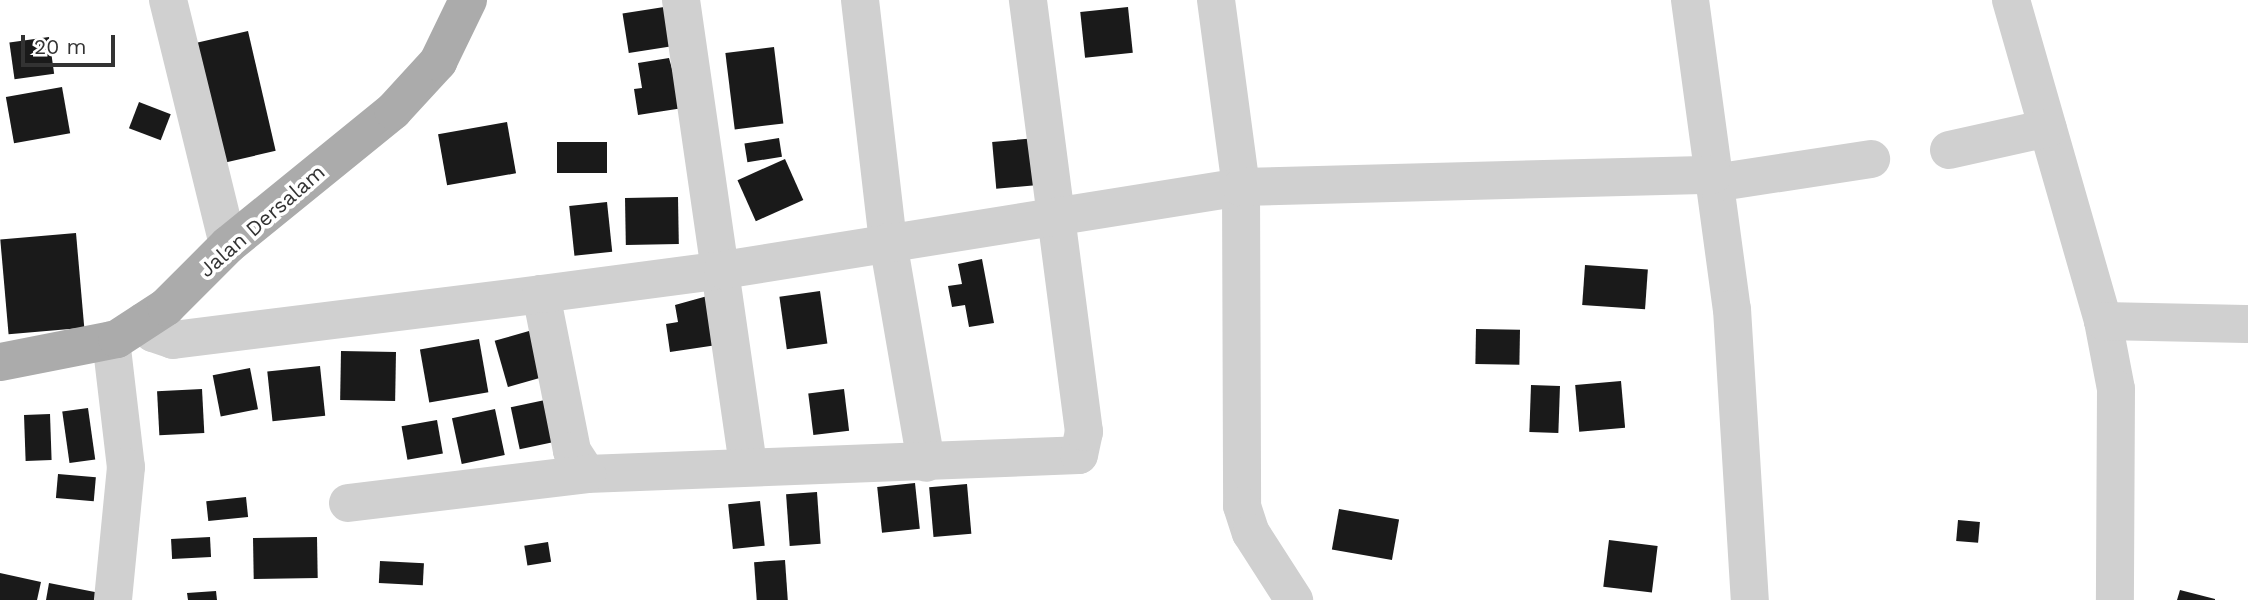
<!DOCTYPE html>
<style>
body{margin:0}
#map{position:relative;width:2248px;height:600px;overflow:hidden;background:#fff;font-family:"Work Sans",sans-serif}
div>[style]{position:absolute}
.building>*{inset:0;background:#1a1a1a;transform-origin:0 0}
.minor>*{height:38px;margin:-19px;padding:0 19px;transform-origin:19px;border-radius:19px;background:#d0d0d0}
.major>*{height:38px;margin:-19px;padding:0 19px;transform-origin:19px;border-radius:19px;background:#ababab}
span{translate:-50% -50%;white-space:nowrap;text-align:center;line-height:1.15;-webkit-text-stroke:7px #fff;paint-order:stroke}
.street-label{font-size:21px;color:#333}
.scale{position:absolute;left:21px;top:35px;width:94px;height:32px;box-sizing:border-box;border:4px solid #333;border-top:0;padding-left:9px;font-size:21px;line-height:24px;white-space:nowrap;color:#333;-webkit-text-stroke:5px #fff;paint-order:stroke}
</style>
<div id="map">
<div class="building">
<div style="left:664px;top:7px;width:40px;height:42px;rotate:81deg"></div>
<div style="left:1128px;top:7px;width:46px;height:48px;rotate:84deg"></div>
<div style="left:248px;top:31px;width:123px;height:65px;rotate:77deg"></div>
<div style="left:49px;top:37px;width:37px;height:40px;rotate:82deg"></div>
<div style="left:774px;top:47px;width:77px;height:49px;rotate:83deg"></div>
<div style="clip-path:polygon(669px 58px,683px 108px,638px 115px,634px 89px,642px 88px,638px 63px)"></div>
<div style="left:62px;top:87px;width:47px;height:57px;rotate:80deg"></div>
<div style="left:139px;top:102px;width:34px;height:28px;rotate:21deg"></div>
<div style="left:507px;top:122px;width:52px;height:70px;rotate:80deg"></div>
<div style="left:779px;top:138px;width:19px;height:35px;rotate:81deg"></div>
<div style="left:1037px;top:138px;width:47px;height:45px;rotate:85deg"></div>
<div style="left:607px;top:142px;width:31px;height:50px;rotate:90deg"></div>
<div style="left:785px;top:159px;width:45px;height:52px;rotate:66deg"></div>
<div style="left:678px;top:197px;width:47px;height:53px;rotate:89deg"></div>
<div style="left:607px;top:202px;width:50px;height:38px;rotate:84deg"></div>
<div style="left:76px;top:233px;width:95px;height:76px;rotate:85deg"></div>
<div style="clip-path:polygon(982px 259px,994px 323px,969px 327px,965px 305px,952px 307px,948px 286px,962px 284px,958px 264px)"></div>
<div style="left:1585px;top:265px;width:63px;height:40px;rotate:4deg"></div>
<div style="left:820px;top:291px;width:53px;height:41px;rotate:82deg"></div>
<div style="clip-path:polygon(711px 295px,717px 345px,670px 352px,666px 324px,678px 322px,675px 305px)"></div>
<div style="left:536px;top:329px;width:48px;height:43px;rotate:74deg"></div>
<div style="left:1476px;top:329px;width:44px;height:35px;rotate:1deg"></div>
<div style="left:479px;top:339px;width:54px;height:60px;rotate:80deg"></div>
<div style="left:341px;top:351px;width:55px;height:49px;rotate:1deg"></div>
<div style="left:320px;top:366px;width:50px;height:53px;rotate:84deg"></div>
<div style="left:250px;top:368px;width:42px;height:38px;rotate:79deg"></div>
<div style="left:1621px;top:381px;width:47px;height:46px;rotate:85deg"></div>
<div style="left:1531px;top:385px;width:29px;height:47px;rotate:2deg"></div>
<div style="left:202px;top:389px;width:44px;height:45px;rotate:87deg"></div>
<div style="left:844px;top:389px;width:42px;height:36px;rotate:83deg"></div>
<div style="left:545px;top:400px;width:43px;height:35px;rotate:78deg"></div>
<div style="left:88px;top:408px;width:52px;height:26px;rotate:82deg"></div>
<div style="left:495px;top:409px;width:47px;height:44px;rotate:78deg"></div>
<div style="left:50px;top:414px;width:46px;height:26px;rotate:88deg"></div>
<div style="left:437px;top:420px;width:34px;height:36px;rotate:80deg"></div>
<div style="left:58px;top:474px;width:38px;height:24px;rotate:5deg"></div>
<div style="left:915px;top:483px;width:46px;height:38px;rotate:84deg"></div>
<div style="left:967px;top:484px;width:50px;height:38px;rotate:85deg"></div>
<div style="left:817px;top:492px;width:52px;height:31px;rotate:86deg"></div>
<div style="left:246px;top:497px;width:20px;height:40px;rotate:84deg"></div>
<div style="left:760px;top:501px;width:45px;height:32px;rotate:84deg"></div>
<div style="left:1339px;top:509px;width:61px;height:41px;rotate:10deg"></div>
<div style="left:1958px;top:520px;width:22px;height:21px;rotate:5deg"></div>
<div style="left:210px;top:537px;width:20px;height:39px;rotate:87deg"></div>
<div style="left:317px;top:537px;width:41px;height:64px;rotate:89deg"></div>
<div style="left:1609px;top:540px;width:49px;height:47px;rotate:7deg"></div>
<div style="left:548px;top:542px;width:20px;height:24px;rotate:81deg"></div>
<div style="left:785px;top:560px;width:40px;height:31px;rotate:86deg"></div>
<div style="left:380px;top:561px;width:44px;height:22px;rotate:3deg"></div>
<div style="clip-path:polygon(0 573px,41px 582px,37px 600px,0 600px)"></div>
<div style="clip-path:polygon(49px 583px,105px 594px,104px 600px,46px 600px)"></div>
<div style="clip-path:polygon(2180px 590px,2215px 599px,2215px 600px,2177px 600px)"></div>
<div style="clip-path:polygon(216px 591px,217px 600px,188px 600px,187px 593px)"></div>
</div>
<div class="minor">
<div style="left:168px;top:0;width:252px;rotate:76.2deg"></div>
<div style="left:681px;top:0;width:471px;rotate:81.8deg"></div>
<div style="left:860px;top:0;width:244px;rotate:83.4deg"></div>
<div style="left:888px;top:242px;width:224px;rotate:80.2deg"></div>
<div style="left:1216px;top:0;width:189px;rotate:82.4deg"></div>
<div style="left:1241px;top:187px;width:319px;rotate:89.8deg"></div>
<div style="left:1242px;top:506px;width:28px;rotate:72deg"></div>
<div style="left:1251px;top:533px;width:80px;rotate:57.3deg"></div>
<div style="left:1690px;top:0;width:312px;rotate:82.3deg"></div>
<div style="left:1732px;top:309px;width:292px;rotate:86.5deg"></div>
<div style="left:2011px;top:0;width:334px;rotate:74deg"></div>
<div style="left:2103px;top:321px;width:69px;rotate:79.2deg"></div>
<div style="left:2116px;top:389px;width:211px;rotate:90.3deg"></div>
<div style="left:1949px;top:150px;width:101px;rotate:-12.5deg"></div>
<div style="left:1714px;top:183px;width:159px;rotate:-8.7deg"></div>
<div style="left:541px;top:294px;width:160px;rotate:78.8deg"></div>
<div style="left:572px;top:451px;width:27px;rotate:57deg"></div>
<div style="left:587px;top:474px;width:492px;rotate:-2.2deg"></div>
<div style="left:1079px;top:455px;width:24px;rotate:-78deg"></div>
<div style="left:1084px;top:432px;width:436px;rotate:-97.4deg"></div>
<div style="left:2103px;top:321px;width:143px;rotate:1.2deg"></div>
<div style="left:143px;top:322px;width:15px;rotate:48deg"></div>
<div style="left:153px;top:333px;width:21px;rotate:19deg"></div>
<div style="left:173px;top:340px;width:371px;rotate:-7.1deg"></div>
<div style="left:541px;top:294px;width:184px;rotate:-7.5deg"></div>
<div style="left:723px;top:270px;width:525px;rotate:-9.1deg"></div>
<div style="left:1241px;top:187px;width:472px;rotate:-1.5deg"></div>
<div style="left:111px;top:340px;width:128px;rotate:83.3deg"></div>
<div style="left:126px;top:467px;width:134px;rotate:95.6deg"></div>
<div style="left:348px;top:503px;width:241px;rotate:-6.9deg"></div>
</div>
<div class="major">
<div style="left:0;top:362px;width:119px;rotate:-11.1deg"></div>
<div style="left:117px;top:339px;width:59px;rotate:-33.1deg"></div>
<div style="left:166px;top:307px;width:88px;rotate:-45deg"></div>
<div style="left:228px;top:245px;width:213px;rotate:-39.1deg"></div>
<div style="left:393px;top:111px;width:67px;rotate:-47.4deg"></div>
<div style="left:438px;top:62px;width:69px;rotate:-64.2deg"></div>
</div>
<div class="street-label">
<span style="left:262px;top:221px;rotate:-41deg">Jalan Dersalam</span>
</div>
<div class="scale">20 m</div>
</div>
